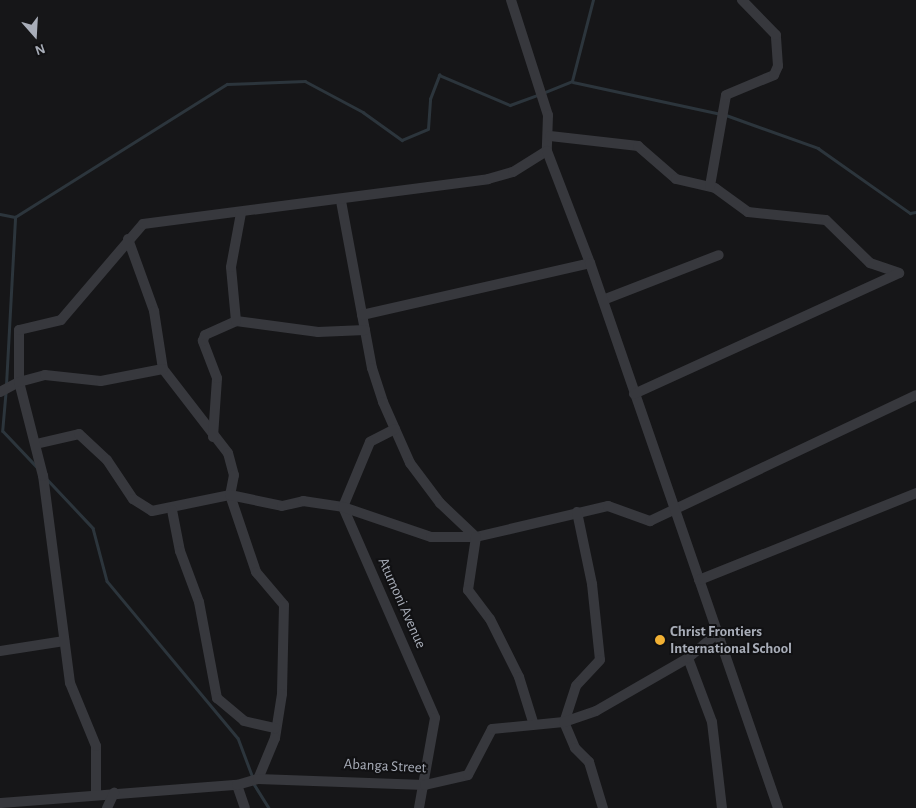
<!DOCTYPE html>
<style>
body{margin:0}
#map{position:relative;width:916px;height:808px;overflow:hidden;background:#161618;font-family:"Alegreya Sans",sans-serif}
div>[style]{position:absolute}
.stream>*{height:2.5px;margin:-1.25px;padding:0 1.25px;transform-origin:1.25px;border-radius:1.25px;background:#2c353c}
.minor>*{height:10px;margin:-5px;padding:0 5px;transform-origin:5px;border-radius:5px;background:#37383d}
.dots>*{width:14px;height:14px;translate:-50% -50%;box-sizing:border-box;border:2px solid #111113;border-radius:50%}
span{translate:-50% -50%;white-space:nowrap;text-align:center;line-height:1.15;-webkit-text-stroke:4px #111113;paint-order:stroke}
.street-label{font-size:15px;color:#a8adb8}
.poi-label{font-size:15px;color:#a8adb8;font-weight:700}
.left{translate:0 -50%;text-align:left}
.north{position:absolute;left:10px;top:10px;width:50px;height:50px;-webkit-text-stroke:4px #111113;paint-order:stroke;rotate:161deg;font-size:14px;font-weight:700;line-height:20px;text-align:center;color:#a8adb8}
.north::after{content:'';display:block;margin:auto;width:18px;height:22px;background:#a8adb8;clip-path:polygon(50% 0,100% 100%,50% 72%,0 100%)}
</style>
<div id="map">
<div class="stream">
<div style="left:573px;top:82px;width:151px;rotate:12.2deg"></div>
<div style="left:543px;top:93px;width:31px;rotate:-22deg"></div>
<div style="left:572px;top:81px;width:84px;rotate:-75.5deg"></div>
<div style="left:726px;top:115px;width:98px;rotate:19.7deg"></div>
<div style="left:818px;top:148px;width:113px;rotate:35.2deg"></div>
<div style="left:910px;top:213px;width:6px;rotate:-9deg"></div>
<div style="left:0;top:214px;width:15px;rotate:11deg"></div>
<div style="left:15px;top:217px;width:250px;rotate:-32.1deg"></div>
<div style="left:227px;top:84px;width:78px;rotate:-2.2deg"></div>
<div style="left:305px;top:81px;width:66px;rotate:28.1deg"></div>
<div style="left:363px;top:112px;width:48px;rotate:35.7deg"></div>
<div style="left:402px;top:140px;width:28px;rotate:-23deg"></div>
<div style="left:428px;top:129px;width:30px;rotate:-86deg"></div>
<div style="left:430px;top:99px;width:26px;rotate:-69deg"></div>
<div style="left:439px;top:75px;width:77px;rotate:22.9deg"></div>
<div style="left:510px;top:105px;width:29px;rotate:-20deg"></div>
<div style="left:6px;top:385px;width:168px;rotate:-86.9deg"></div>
<div style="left:6px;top:393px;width:38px;rotate:95deg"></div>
<div style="left:3px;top:431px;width:50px;rotate:46.6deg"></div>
<div style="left:47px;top:479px;width:67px;rotate:46.8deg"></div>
<div style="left:93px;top:528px;width:55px;rotate:75.2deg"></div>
<div style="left:107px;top:581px;width:204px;rotate:50.2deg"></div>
<div style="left:238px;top:738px;width:43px;rotate:69.4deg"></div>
<div style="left:254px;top:784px;width:28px;rotate:58deg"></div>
</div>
<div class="minor">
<div style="left:511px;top:0;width:121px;rotate:72.2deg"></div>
<div style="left:548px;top:115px;width:36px;rotate:92deg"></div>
<div style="left:550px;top:136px;width:89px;rotate:6.5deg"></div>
<div style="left:638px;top:146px;width:50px;rotate:41deg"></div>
<div style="left:676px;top:179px;width:40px;rotate:13deg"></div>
<div style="left:715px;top:188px;width:41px;rotate:36deg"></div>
<div style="left:748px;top:212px;width:78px;rotate:5.9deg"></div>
<div style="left:826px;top:220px;width:62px;rotate:44.3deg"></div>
<div style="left:870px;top:263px;width:31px;rotate:19deg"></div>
<div style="left:710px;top:186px;width:92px;rotate:-80deg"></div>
<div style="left:726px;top:95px;width:52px;rotate:-22.6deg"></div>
<div style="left:774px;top:75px;width:10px;rotate:-66deg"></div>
<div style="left:778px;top:66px;width:31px;rotate:-94deg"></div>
<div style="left:776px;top:35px;width:49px;rotate:-134.2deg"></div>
<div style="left:341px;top:201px;width:170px;rotate:79.5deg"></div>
<div style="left:372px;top:368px;width:36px;rotate:72deg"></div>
<div style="left:383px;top:402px;width:67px;rotate:66.1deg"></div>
<div style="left:410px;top:463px;width:50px;rotate:53.1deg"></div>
<div style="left:440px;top:503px;width:50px;rotate:43.4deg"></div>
<div style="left:476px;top:537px;width:136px;rotate:-13.2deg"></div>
<div style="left:608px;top:506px;width:45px;rotate:19.7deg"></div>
<div style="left:650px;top:521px;width:294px;rotate:-25.3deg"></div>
<div style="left:128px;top:239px;width:77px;rotate:70.1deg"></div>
<div style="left:154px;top:311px;width:59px;rotate:81.2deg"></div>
<div style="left:163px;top:369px;width:106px;rotate:52.3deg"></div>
<div style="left:228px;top:453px;width:23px;rotate:75deg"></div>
<div style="left:234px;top:475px;width:20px;rotate:101deg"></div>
<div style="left:230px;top:495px;width:81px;rotate:71.3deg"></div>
<div style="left:256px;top:572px;width:43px;rotate:49.7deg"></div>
<div style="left:284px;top:605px;width:89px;rotate:91.3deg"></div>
<div style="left:282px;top:694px;width:45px;rotate:99deg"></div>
<div style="left:275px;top:738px;width:44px;rotate:112.5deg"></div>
<div style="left:603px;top:300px;width:124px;rotate:-21.2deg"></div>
<div style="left:362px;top:315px;width:234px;rotate:-12.8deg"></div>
<div style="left:236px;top:321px;width:83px;rotate:7.6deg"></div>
<div style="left:318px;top:332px;width:47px;rotate:-2.4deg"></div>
<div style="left:0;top:392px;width:21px;rotate:-28deg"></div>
<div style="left:19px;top:382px;width:52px;rotate:-90deg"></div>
<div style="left:19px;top:330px;width:43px;rotate:-13.4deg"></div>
<div style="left:61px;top:320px;width:126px;rotate:-49.5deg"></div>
<div style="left:143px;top:224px;width:348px;rotate:-7.4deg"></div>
<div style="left:488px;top:179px;width:26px;rotate:-16deg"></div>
<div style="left:513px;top:172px;width:40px;rotate:-32deg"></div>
<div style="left:547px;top:151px;width:120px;rotate:69deg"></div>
<div style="left:590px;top:263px;width:577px;rotate:70.97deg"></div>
<div style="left:634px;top:394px;width:291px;rotate:-24.5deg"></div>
<div style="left:395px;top:429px;width:28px;rotate:153deg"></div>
<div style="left:370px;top:442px;width:70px;rotate:112.6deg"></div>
<div style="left:343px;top:507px;width:230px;rotate:66.4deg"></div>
<div style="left:435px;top:718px;width:91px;rotate:100.1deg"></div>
<div style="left:213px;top:437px;width:59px;rotate:-86.1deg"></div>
<div style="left:217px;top:378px;width:40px;rotate:-111deg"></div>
<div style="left:203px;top:341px;width:6px;rotate:-72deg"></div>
<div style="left:205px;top:335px;width:34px;rotate:-24deg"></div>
<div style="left:236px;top:321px;width:54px;rotate:-95.3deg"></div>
<div style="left:231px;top:267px;width:55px;rotate:-79.5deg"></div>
<div style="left:36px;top:444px;width:44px;rotate:-13.1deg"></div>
<div style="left:79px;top:434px;width:38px;rotate:43deg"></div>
<div style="left:107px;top:460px;width:47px;rotate:56.3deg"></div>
<div style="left:133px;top:499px;width:22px;rotate:32deg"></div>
<div style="left:152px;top:511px;width:80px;rotate:-11.6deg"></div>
<div style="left:230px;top:495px;width:53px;rotate:11.9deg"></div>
<div style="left:282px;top:506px;width:22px;rotate:-13deg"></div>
<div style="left:303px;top:501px;width:40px;rotate:8.5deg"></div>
<div style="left:343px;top:507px;width:93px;rotate:18.8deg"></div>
<div style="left:431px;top:537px;width:45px"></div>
<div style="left:476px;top:537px;width:54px;rotate:98.6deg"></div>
<div style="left:468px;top:590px;width:36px;rotate:53deg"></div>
<div style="left:490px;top:619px;width:65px;rotate:63.4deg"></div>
<div style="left:519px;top:677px;width:47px;rotate:72.7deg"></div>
<div style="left:172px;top:510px;width:42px;rotate:79deg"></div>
<div style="left:180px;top:551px;width:54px;rotate:69.6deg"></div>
<div style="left:199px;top:602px;width:98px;rotate:79.4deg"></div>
<div style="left:217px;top:698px;width:35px;rotate:40deg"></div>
<div style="left:244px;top:721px;width:32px;rotate:13deg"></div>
<div style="left:577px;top:512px;width:74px;rotate:78.2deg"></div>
<div style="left:592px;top:584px;width:76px;rotate:84deg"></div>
<div style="left:600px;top:660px;width:35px;rotate:133deg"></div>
<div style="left:576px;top:686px;width:38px;rotate:108deg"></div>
<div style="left:564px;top:722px;width:28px;rotate:67deg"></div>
<div style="left:575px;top:748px;width:20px;rotate:45deg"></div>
<div style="left:589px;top:762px;width:48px;rotate:73.1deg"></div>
<div style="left:699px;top:580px;width:234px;rotate:-21.8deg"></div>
<div style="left:0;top:651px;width:65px;rotate:-8.9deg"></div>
<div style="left:688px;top:658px;width:68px;rotate:69.4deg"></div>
<div style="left:712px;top:722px;width:87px;rotate:83.4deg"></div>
<div style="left:237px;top:785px;width:24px;rotate:71deg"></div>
<div style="left:96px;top:795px;width:49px;rotate:-90deg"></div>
<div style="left:96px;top:746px;width:68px;rotate:-112.4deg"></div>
<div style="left:70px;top:683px;width:209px;rotate:-97.4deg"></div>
<div style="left:43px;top:476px;width:97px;rotate:-104.3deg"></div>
<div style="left:19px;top:382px;width:27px;rotate:-15deg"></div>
<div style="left:45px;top:375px;width:56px;rotate:6.1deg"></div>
<div style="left:101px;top:381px;width:63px;rotate:-11deg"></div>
<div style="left:1px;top:803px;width:237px;rotate:-4.4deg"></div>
<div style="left:237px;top:785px;width:22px;rotate:-16deg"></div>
<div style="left:258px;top:779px;width:167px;rotate:2.1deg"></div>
<div style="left:425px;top:785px;width:44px;rotate:-13.1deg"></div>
<div style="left:468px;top:775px;width:52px;rotate:-62.4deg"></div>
<div style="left:492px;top:729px;width:72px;rotate:-5.6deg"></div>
<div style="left:564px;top:722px;width:34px;rotate:-19deg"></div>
<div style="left:596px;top:711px;width:106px;rotate:-29.9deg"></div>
<div style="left:688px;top:658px;width:39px;rotate:-40deg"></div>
<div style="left:107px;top:808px;width:17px;rotate:-65deg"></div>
</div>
<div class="dots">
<div style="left:660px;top:640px;background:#f2b134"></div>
</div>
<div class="street-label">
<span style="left:402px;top:603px;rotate:66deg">Atumoni Avenue</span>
<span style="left:385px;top:766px;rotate:3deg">Abanga Street</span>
</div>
<div class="poi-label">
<span class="left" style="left:670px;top:640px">Christ Frontiers<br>International School</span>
</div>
<div class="north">N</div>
</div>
